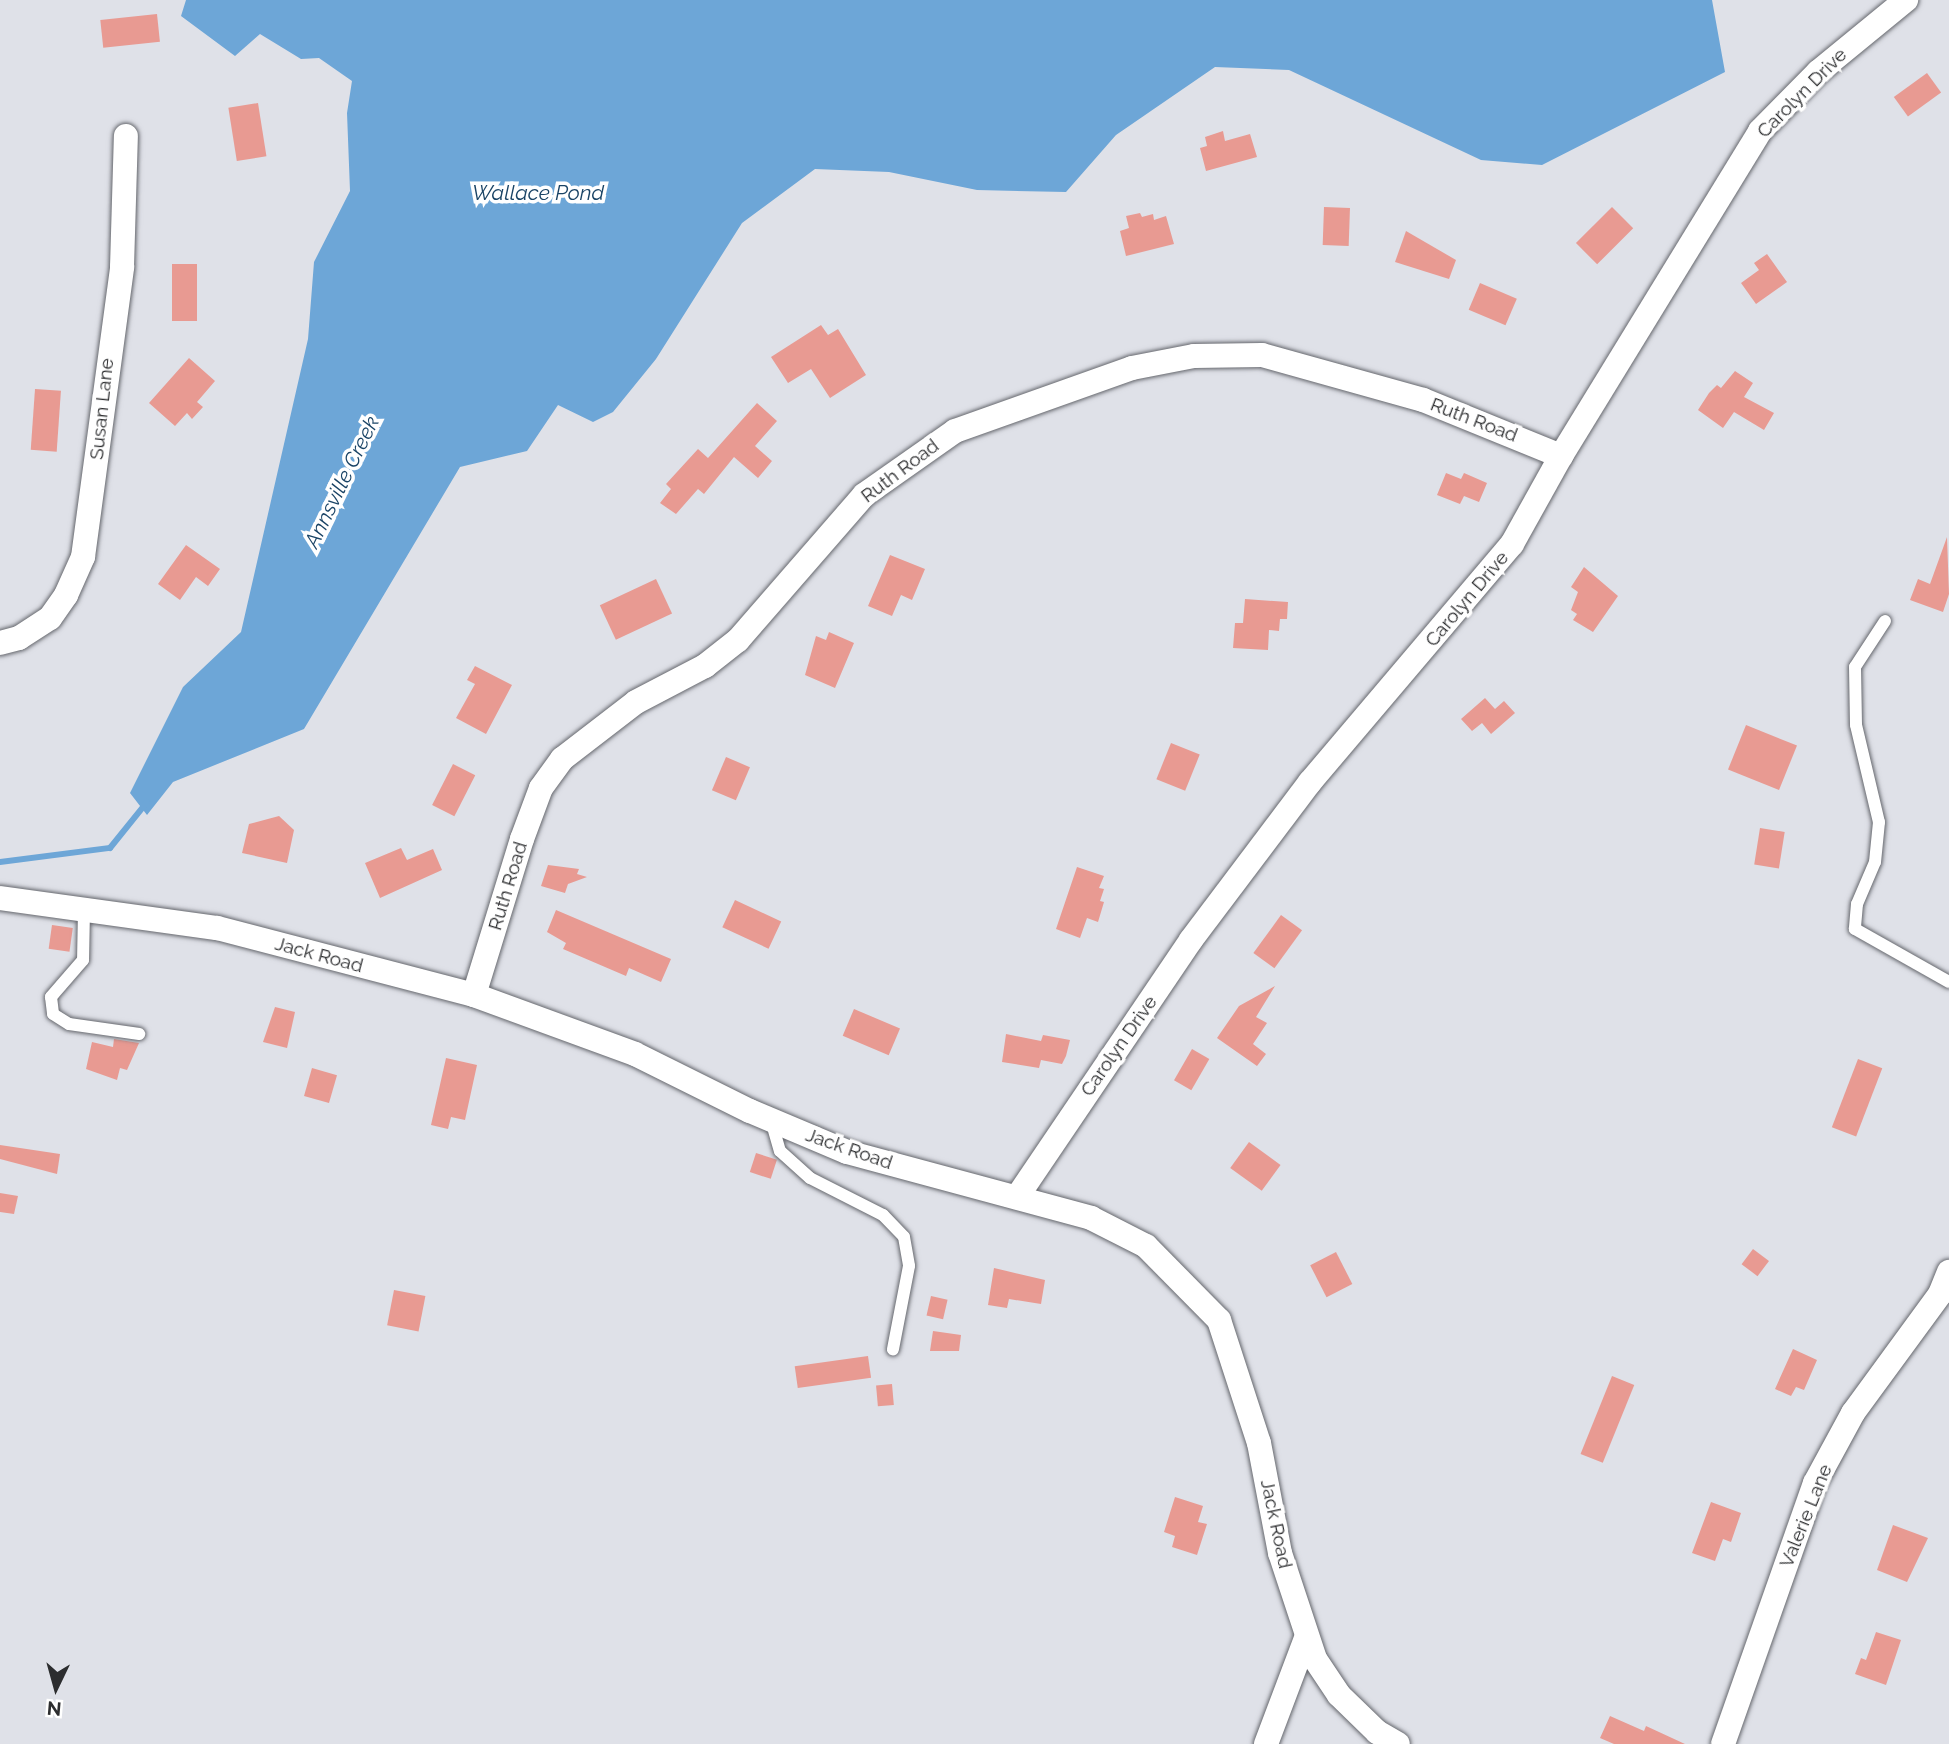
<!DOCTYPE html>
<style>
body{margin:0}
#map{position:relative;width:1949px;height:1744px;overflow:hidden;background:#dfe1e8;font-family:Raleway,sans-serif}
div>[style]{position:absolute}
.water>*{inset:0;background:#6da6d7}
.stream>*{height:6px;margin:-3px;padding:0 3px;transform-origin:3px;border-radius:3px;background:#6da6d7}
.building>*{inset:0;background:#e89a92;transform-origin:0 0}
.roads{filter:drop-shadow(0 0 2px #65676d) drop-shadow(0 0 2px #65676d)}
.service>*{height:12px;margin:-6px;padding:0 6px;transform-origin:6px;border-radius:6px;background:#fff}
.minor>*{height:24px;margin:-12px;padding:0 12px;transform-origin:12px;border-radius:12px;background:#fff}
span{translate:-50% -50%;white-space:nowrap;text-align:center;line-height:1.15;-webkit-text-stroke:7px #fff;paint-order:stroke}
.street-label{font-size:19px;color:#2c2d2f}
.water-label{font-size:21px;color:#1a4466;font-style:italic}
.north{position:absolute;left:21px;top:1653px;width:70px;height:70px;-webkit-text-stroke:5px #fff;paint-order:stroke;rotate:185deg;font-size:19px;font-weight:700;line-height:28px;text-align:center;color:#2c2d2f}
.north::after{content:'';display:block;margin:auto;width:24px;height:32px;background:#2c2d2f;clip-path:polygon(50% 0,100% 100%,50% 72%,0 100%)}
</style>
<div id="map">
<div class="water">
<div style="clip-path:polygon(186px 0,1712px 0,1725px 72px,1542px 165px,1481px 160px,1289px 70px,1215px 67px,1116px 135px,1066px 192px,977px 190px,889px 172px,815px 169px,742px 223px,656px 359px,613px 412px,593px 422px,558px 405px,527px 451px,460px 467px,304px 729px,173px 782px,147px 815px,130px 793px,183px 687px,241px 632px,308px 339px,314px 262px,350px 191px,347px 113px,352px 81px,319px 58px,301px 59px,260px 34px,235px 56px,181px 16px)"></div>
</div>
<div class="stream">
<div style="left:0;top:862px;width:111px;rotate:-7.3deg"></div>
<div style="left:110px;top:848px;width:59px;rotate:-51.2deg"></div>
</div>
<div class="building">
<div style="left:157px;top:14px;width:28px;height:57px;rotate:84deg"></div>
<div style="left:1927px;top:73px;width:24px;height:41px;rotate:54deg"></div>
<div style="left:258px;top:103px;width:54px;height:30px;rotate:81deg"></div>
<div style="clip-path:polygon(1223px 131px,1225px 141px,1250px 134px,1257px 157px,1206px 171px,1200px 148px,1207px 146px,1205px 137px)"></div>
<div style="left:1324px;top:207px;width:26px;height:38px;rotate:2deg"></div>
<div style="left:1612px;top:207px;width:30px;height:51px;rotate:45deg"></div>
<div style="clip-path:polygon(1140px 213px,1142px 217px,1153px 214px,1154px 220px,1166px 216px,1174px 244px,1126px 256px,1120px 231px,1129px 228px,1126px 216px)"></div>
<div style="clip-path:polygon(1406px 231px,1456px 260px,1449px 279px,1395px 262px)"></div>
<div style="clip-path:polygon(1767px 254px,1787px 282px,1756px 304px,1741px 283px,1759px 270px,1754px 263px)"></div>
<div style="left:172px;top:264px;width:25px;height:57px"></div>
<div style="left:1480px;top:283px;width:40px;height:29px;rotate:23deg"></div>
<div style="clip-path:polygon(821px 325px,828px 335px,838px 329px,866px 375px,830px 398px,811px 369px,788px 383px,771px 357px)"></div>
<div style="clip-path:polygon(189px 358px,215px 381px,197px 402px,203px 407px,192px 419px,187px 413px,175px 426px,149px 403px)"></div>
<div style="clip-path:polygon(1735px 371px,1753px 383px,1744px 397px,1774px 413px,1764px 430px,1734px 412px,1723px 428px,1698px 410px,1709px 393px,1717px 385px,1721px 388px)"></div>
<div style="left:35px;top:389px;width:26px;height:61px;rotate:4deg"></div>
<div style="clip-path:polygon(757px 403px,777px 421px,755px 446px,772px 461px,758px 478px,734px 457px,704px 494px,698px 489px,676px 514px,660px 503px,671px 489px,666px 484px,698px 449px,708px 458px)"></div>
<div style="clip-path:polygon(1446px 473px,1461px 479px,1464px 473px,1487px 483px,1479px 502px,1464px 496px,1460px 504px,1437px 495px)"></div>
<div style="clip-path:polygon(1947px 537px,1949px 594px,1943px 612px,1910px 600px,1918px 579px,1930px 584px)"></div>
<div style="clip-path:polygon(186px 545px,220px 569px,208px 586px,196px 577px,180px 600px,158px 584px)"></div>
<div style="clip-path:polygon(890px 555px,925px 569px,912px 600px,901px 595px,892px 616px,868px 606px)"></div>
<div style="clip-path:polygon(1584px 567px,1618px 596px,1593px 632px,1573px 620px,1577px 614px,1571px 610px,1578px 592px,1571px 587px)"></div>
<div style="left:656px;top:579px;width:38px;height:62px;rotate:65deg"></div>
<div style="clip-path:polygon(1245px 599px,1288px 602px,1287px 619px,1280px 619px,1279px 631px,1269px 630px,1268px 650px,1233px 648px,1235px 623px,1243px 623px)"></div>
<div style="clip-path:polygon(829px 632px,854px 643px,835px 688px,805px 675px,816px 636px,826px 640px)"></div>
<div style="clip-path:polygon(475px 666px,512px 685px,486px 734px,456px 718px,475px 684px,467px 680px)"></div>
<div style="clip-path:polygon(1485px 698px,1495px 709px,1504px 701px,1515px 713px,1491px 734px,1482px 723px,1472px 731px,1461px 719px)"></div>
<div style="left:1746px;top:725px;width:55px;height:48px;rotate:22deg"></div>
<div style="left:1171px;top:743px;width:31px;height:39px;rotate:22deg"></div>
<div style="left:726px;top:757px;width:26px;height:36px;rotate:23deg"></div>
<div style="left:453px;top:764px;width:25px;height:46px;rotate:27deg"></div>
<div style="clip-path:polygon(279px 816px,294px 830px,287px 863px,242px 853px,249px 824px)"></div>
<div style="left:1760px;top:828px;width:25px;height:37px;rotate:9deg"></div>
<div style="clip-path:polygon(401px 848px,407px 860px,433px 849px,442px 870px,380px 898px,365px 863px)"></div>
<div style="clip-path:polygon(548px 865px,579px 869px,577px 874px,587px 877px,568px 884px,565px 893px,541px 886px)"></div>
<div style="clip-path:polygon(1077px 867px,1104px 876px,1099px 888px,1104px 889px,1100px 901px,1104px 902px,1098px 922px,1087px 918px,1080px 938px,1056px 929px)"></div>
<div style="left:735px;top:900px;width:51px;height:30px;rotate:25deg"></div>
<div style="clip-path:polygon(556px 910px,671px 959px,661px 982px,629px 968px,626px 976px,563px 949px,566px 943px,547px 932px)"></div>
<div style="left:1281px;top:915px;width:26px;height:47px;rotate:36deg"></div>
<div style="left:52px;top:925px;width:21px;height:24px;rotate:8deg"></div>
<div style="clip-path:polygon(1275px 986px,1256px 1017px,1267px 1023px,1253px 1044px,1266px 1054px,1257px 1066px,1217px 1038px,1239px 1006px)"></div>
<div style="clip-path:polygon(275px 1007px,295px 1012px,287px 1048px,263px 1042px)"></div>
<div style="left:854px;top:1009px;width:50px;height:29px;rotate:23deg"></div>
<div style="clip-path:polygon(1006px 1034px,1041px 1041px,1043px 1035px,1070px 1040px,1066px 1056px,1062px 1064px,1041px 1060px,1039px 1068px,1002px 1062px)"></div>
<div style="clip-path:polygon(114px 1039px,139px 1043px,127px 1070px,120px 1068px,117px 1080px,86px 1069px,92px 1042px,113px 1047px)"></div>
<div style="left:1192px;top:1049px;width:20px;height:36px;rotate:30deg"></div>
<div style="clip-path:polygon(446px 1058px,477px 1065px,465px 1120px,451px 1117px,448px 1129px,431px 1125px)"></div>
<div style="left:1858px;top:1059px;width:26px;height:73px;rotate:21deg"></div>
<div style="left:312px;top:1068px;width:26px;height:29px;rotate:16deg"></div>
<div style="left:1249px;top:1142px;width:39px;height:32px;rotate:36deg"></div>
<div style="clip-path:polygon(0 1145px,60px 1154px,57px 1174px,0 1159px)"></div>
<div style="left:756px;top:1153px;width:22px;height:20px;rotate:18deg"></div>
<div style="clip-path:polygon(0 1193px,18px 1196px,14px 1214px,0 1212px)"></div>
<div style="left:1753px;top:1249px;width:20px;height:19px;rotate:37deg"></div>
<div style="left:1336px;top:1252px;width:36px;height:29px;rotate:63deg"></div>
<div style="clip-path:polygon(994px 1268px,1045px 1280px,1041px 1304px,1009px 1299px,1007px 1308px,988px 1305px)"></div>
<div style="left:394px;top:1290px;width:32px;height:36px;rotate:11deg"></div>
<div style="left:931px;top:1296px;width:17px;height:20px;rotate:13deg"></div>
<div style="clip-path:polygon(933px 1331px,961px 1335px,959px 1351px,930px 1351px)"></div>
<div style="clip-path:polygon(1793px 1349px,1817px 1360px,1804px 1390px,1796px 1387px,1791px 1396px,1775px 1389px)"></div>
<div style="left:868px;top:1356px;width:22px;height:74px;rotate:82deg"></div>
<div style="left:1612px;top:1376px;width:24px;height:84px;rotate:22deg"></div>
<div style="left:892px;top:1384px;width:21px;height:16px;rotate:85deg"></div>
<div style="clip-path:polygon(1175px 1497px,1203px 1506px,1198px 1522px,1207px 1524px,1197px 1555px,1172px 1547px,1175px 1536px,1164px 1532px)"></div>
<div style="clip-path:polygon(1711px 1502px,1741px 1513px,1731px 1542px,1723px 1539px,1715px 1561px,1692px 1553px)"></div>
<div style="clip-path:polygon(1893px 1525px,1928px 1538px,1907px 1582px,1877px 1570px)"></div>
<div style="clip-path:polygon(1876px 1632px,1901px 1640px,1886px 1685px,1855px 1674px,1861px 1658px,1866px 1660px)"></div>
<div style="clip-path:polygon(1610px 1716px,1644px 1731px,1646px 1726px,1685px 1744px,1614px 1744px,1600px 1738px)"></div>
</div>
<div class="roads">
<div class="service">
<div style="left:1885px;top:621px;width:55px;rotate:123.1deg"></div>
<div style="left:1855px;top:667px;width:58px;rotate:89deg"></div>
<div style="left:1856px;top:725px;width:100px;rotate:76.7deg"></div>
<div style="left:1879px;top:822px;width:40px;rotate:95.7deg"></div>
<div style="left:1875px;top:862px;width:46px;rotate:113.2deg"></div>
<div style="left:1857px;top:904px;width:25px;rotate:95deg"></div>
<div style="left:1855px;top:929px;width:108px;rotate:29.4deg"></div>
<div style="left:84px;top:910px;width:50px;rotate:91.1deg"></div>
<div style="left:83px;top:960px;width:49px;rotate:130.9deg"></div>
<div style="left:51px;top:997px;width:17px;rotate:83deg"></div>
<div style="left:53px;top:1014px;width:19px;rotate:32deg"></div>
<div style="left:69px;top:1024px;width:71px;rotate:8.1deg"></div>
<div style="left:771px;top:1120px;width:32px;rotate:74deg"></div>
<div style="left:780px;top:1151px;width:40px;rotate:42deg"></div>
<div style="left:810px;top:1178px;width:82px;rotate:26.9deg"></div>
<div style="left:883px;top:1215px;width:30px;rotate:46deg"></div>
<div style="left:904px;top:1237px;width:29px;rotate:80deg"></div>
<div style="left:909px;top:1266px;width:85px;rotate:100.9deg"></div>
</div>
<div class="minor">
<div style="left:0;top:643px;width:20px;rotate:-15deg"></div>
<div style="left:19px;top:638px;width:37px;rotate:-33deg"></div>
<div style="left:50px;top:618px;width:28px;rotate:-55deg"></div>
<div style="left:66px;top:595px;width:42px;rotate:-65.9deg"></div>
<div style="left:83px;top:557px;width:293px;rotate:-82.3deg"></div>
<div style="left:122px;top:267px;width:131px;rotate:-88.3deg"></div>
<div style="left:0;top:898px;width:219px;rotate:7.9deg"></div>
<div style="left:217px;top:928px;width:266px;rotate:14.6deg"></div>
<div style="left:474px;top:995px;width:171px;rotate:20.1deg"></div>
<div style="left:635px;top:1054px;width:128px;rotate:26.4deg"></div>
<div style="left:750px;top:1111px;width:105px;rotate:22.9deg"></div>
<div style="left:847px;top:1152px;width:253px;rotate:15.1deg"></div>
<div style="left:1091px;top:1218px;width:62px;rotate:27deg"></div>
<div style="left:1146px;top:1246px;width:104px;rotate:45.4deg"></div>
<div style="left:1219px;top:1320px;width:129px;rotate:72deg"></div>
<div style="left:1259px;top:1443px;width:112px;rotate:79.2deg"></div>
<div style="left:1280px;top:1553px;width:112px;rotate:71.7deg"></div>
<div style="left:1315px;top:1659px;width:43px;rotate:56.3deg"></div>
<div style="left:1339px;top:1695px;width:53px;rotate:44.2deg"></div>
<div style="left:1377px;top:1732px;width:24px;rotate:30deg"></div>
<div style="left:474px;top:995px;width:163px;rotate:-72.9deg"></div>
<div style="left:522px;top:839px;width:54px;rotate:-69.6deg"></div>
<div style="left:541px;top:788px;width:36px;rotate:-54deg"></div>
<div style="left:562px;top:759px;width:93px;rotate:-37.6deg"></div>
<div style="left:636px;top:702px;width:78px;rotate:-27.6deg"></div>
<div style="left:705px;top:666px;width:42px;rotate:-38.2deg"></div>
<div style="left:738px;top:640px;width:192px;rotate:-49deg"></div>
<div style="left:864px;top:495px;width:111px;rotate:-35.1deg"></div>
<div style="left:955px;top:431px;width:188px;rotate:-19.6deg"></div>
<div style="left:1132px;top:368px;width:63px;rotate:-11deg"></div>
<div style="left:1194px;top:356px;width:68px;rotate:-0.8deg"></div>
<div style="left:1262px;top:355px;width:167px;rotate:15.6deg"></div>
<div style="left:1423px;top:400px;width:149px;rotate:22.1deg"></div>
<div style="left:1017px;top:1197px;width:310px;rotate:-55.9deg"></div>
<div style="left:1191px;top:940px;width:198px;rotate:-53deg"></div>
<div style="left:1310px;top:782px;width:312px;rotate:-49.7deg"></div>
<div style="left:1512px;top:544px;width:101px;rotate:-60.9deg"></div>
<div style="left:1561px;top:456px;width:381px;rotate:-58.5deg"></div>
<div style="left:1760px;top:131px;width:83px;rotate:-45.5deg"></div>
<div style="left:1818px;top:72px;width:114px;rotate:-39.3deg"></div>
<div style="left:1266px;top:1744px;width:113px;rotate:-69.3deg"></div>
<div style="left:1723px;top:1744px;width:277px;rotate:-70.6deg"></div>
<div style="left:1815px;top:1483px;width:80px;rotate:-61.5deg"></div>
<div style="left:1853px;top:1413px;width:147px;rotate:-53.8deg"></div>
<div style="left:1940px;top:1294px;width:24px;rotate:-68deg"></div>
</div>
</div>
<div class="street-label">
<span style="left:1802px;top:93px;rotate:-45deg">Carolyn Drive</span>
<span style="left:102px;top:409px;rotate:-84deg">Susan Lane</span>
<span style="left:1474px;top:420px;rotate:21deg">Ruth Road</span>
<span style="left:900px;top:471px;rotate:-37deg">Ruth Road</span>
<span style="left:1467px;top:599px;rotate:-50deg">Carolyn Drive</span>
<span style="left:508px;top:886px;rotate:-73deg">Ruth Road</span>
<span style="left:319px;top:955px;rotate:15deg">Jack Road</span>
<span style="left:1119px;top:1046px;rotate:-55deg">Carolyn Drive</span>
<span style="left:849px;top:1149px;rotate:19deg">Jack Road</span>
<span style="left:1806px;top:1516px;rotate:-68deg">Valerie Lane</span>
<span style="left:1276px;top:1524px;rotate:78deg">Jack Road</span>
</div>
<div class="water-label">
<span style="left:538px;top:193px">Wallace Pond</span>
<span style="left:342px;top:482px;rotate:-64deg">Annsville Creek</span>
</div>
<div class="north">N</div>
</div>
